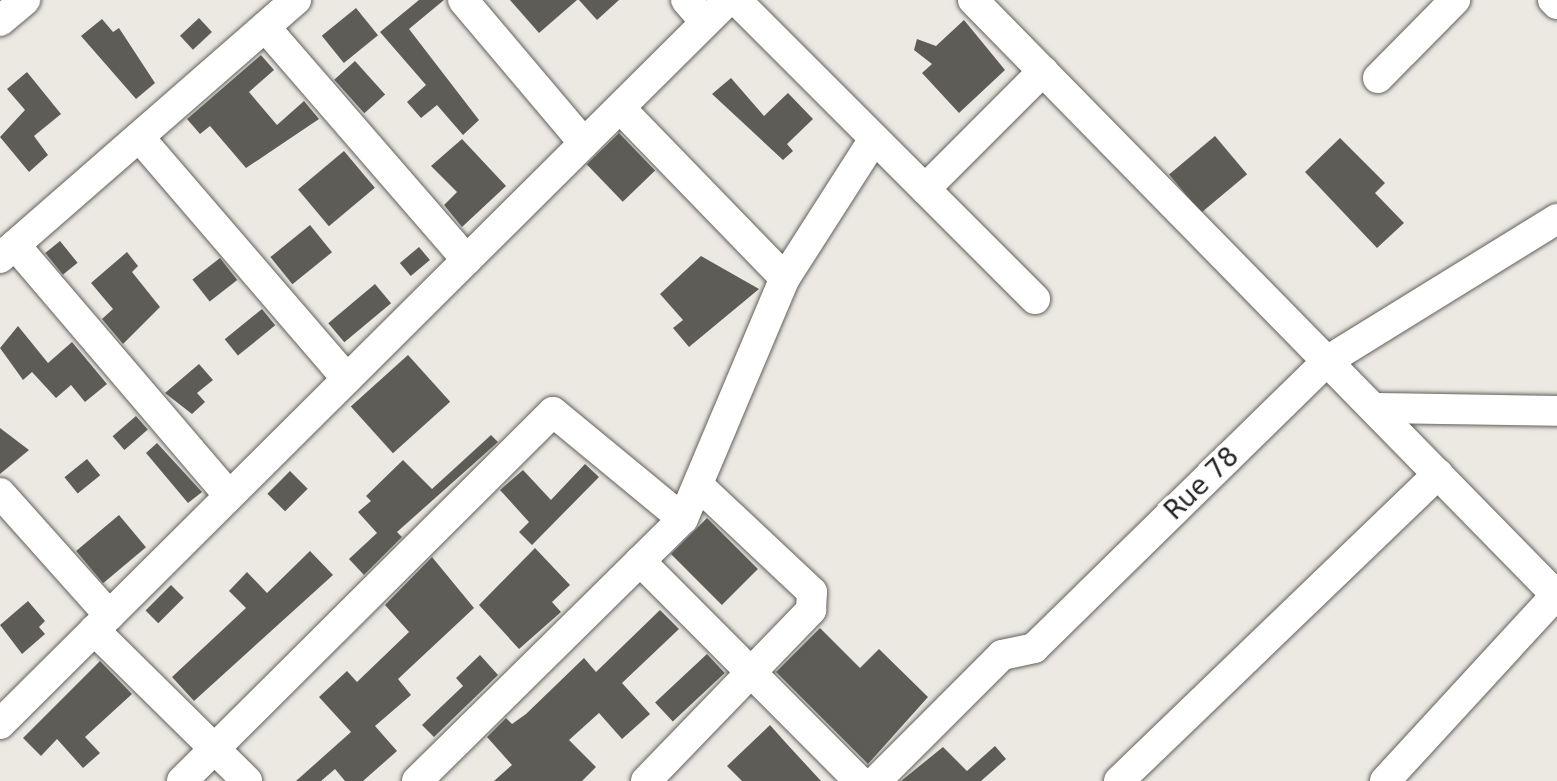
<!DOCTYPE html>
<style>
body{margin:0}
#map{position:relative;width:1557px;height:781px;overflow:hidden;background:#ece9e3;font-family:"DejaVu Sans",sans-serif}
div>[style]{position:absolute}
.building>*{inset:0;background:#5e5c56;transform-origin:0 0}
.roads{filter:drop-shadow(0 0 2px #63605b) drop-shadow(0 0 2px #63605b)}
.minor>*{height:30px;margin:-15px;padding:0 15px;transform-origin:15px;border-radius:15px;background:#fff}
span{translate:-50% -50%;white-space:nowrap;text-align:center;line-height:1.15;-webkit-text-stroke:8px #fff;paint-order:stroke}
.street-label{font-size:26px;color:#262523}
</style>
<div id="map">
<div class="building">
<div style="clip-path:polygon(419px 0,444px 0,409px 29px,479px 120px,463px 135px,437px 105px,421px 118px,407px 102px,426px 85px,380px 32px)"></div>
<div style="clip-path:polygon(510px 0,577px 0,539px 33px)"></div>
<div style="clip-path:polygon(579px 0,619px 0,597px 20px)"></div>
<div style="left:356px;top:8px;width:35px;height:44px;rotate:51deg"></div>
<div style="left:199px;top:18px;width:19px;height:26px;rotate:47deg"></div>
<div style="clip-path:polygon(102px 19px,113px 32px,119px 28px,155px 83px,136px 99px,81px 36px)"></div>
<div style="clip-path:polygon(964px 20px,1005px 70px,959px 113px,922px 73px,932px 64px,914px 50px,917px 39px,936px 46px)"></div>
<div style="clip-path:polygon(261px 55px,274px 70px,249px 92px,277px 125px,304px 101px,319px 119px,246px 168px,210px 126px,200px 134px,187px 119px)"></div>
<div style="left:355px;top:61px;width:45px;height:28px;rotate:48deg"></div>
<div style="clip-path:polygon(27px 72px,61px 114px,34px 136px,48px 155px,29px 172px,0 137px,25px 110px,7px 89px)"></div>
<div style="clip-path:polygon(731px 78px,764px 116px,788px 93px,813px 119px,787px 144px,793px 151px,783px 160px,712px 94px)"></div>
<div style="left:619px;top:133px;width:52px;height:45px;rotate:46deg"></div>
<div style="left:1215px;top:136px;width:50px;height:60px;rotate:50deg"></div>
<div style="clip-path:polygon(1340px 138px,1385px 183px,1375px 193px,1404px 223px,1377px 248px,1305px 172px)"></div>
<div style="clip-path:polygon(462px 139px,506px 186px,462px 227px,444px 205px,457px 192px,431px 166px)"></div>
<div style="left:344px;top:151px;width:48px;height:60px;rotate:50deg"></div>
<div style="left:310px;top:225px;width:35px;height:51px;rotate:51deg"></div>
<div style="left:60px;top:241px;width:28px;height:19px;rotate:51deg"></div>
<div style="left:419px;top:247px;width:17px;height:25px;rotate:50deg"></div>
<div style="clip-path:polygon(127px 252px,138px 266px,132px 272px,160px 307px,123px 344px,102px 319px,113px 309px,91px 283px)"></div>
<div style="clip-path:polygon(701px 256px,759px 289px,689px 347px,673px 328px,683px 320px,660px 294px)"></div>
<div style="left:220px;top:258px;width:28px;height:35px;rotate:52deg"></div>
<div style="left:375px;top:284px;width:25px;height:61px;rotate:50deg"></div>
<div style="left:262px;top:309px;width:21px;height:48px;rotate:51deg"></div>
<div style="clip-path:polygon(18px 326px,48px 363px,72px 342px,107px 384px,85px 402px,71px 385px,56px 398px,32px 372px,23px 380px,0 348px)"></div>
<div style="left:408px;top:355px;width:63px;height:77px;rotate:48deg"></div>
<div style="clip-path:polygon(199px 364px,213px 380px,197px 393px,205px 402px,192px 414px,165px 393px)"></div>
<div style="left:136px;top:416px;width:18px;height:31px;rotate:49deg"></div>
<div style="clip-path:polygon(0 428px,29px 450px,0 474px)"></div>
<div style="clip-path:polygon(491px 435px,498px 442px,397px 532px,402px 537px,364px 575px,349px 559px,377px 533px,358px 512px,371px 501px,366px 496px,403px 460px,432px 489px)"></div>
<div style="clip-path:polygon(157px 443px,202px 492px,188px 503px,146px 453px)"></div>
<div style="left:87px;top:459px;width:21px;height:29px;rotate:51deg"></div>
<div style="clip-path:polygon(585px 464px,599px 477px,532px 545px,519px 532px,529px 522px,500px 490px,523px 470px,551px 500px)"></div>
<div style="left:290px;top:471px;width:25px;height:32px;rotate:45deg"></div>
<div style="left:119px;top:515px;width:42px;height:56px;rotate:50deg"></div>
<div style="left:707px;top:518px;width:72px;height:51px;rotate:45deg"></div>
<div style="clip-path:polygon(535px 548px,570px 585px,552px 602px,561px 612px,519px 649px,479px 605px)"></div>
<div style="clip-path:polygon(310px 551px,333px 575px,194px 701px,172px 677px,246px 608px,229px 591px,247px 572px,267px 593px)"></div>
<div style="clip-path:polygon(432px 557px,474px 608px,398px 679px,411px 695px,375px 726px,397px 751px,363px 781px,345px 781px,335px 769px,321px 781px,296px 781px,351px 732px,319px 697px,347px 671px,357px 682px,409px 632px,385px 605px)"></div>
<div style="left:171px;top:585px;width:18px;height:36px;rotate:45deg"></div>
<div style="clip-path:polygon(28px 601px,45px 621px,39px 627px,45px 634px,22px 654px,0 625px)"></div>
<div style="clip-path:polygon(660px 610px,679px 629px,622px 683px,650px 714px,622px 739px,599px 713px,569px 740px,596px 767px,582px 781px,494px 781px,512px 765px,487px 737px,506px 718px,512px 724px,526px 714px,584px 658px,596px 672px)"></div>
<div style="clip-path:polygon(820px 628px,860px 668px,879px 649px,928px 697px,868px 764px,776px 672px)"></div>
<div style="left:707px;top:654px;width:26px;height:71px;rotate:47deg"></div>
<div style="clip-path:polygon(480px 655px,498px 675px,434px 737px,422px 725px,463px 686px,456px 678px)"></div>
<div style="clip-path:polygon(100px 661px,132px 694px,85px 737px,100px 753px,83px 768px,57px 739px,41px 756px,23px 738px)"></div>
<div style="clip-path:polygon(770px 725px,786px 743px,821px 781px,742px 781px,727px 766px)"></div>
<div style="clip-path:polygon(995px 746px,1006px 759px,981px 781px,901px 781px,943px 747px,967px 771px)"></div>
</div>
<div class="roads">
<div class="minor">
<div style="left:463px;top:0;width:187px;rotate:49.8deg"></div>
<div style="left:686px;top:0;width:29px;rotate:49deg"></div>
<div style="left:736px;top:0;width:423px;rotate:45deg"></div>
<div style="left:973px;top:0;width:833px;rotate:45.58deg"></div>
<div style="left:1553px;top:0;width:6px;rotate:45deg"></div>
<div style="left:0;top:21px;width:33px;rotate:-40deg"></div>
<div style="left:265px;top:27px;width:308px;rotate:49.1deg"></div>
<div style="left:1378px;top:78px;width:110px;rotate:-45.4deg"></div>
<div style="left:620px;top:108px;width:237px;rotate:45.9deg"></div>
<div style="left:139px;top:137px;width:319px;rotate:49.3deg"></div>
<div style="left:925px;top:189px;width:167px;rotate:-45deg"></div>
<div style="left:15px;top:245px;width:330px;rotate:49.5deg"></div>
<div style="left:0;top:258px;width:393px;rotate:-41.1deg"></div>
<div style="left:1374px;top:408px;width:183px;rotate:0.9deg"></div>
<div style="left:0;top:493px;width:164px;rotate:48.2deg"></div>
<div style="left:640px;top:561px;width:310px;rotate:45.1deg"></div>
<div style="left:94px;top:630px;width:215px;rotate:44.6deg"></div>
<div style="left:0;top:724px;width:1027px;rotate:-44.84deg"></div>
<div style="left:182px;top:781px;width:523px;rotate:-44.85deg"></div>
<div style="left:553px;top:412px;width:168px;rotate:39.5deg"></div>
<div style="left:417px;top:781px;width:373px;rotate:-44.6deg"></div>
<div style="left:683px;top:519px;width:262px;rotate:-67.1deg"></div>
<div style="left:785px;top:278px;width:165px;rotate:-57.4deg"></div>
<div style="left:646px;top:781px;width:238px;rotate:-46deg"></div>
<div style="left:811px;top:610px;width:18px;rotate:-87deg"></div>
<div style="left:812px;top:592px;width:155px;rotate:-136.8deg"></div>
<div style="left:876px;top:781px;width:178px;rotate:-45deg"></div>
<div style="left:1002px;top:655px;width:33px;rotate:-12deg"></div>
<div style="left:1034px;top:648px;width:410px;rotate:-44.4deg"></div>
<div style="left:1327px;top:361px;width:270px;rotate:-31.7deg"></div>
<div style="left:1119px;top:781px;width:443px;rotate:-43.9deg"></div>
<div style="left:1385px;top:781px;width:254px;rotate:-47.4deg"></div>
</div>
</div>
<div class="street-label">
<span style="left:1202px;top:484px;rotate:-44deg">Rue 78</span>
</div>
</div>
